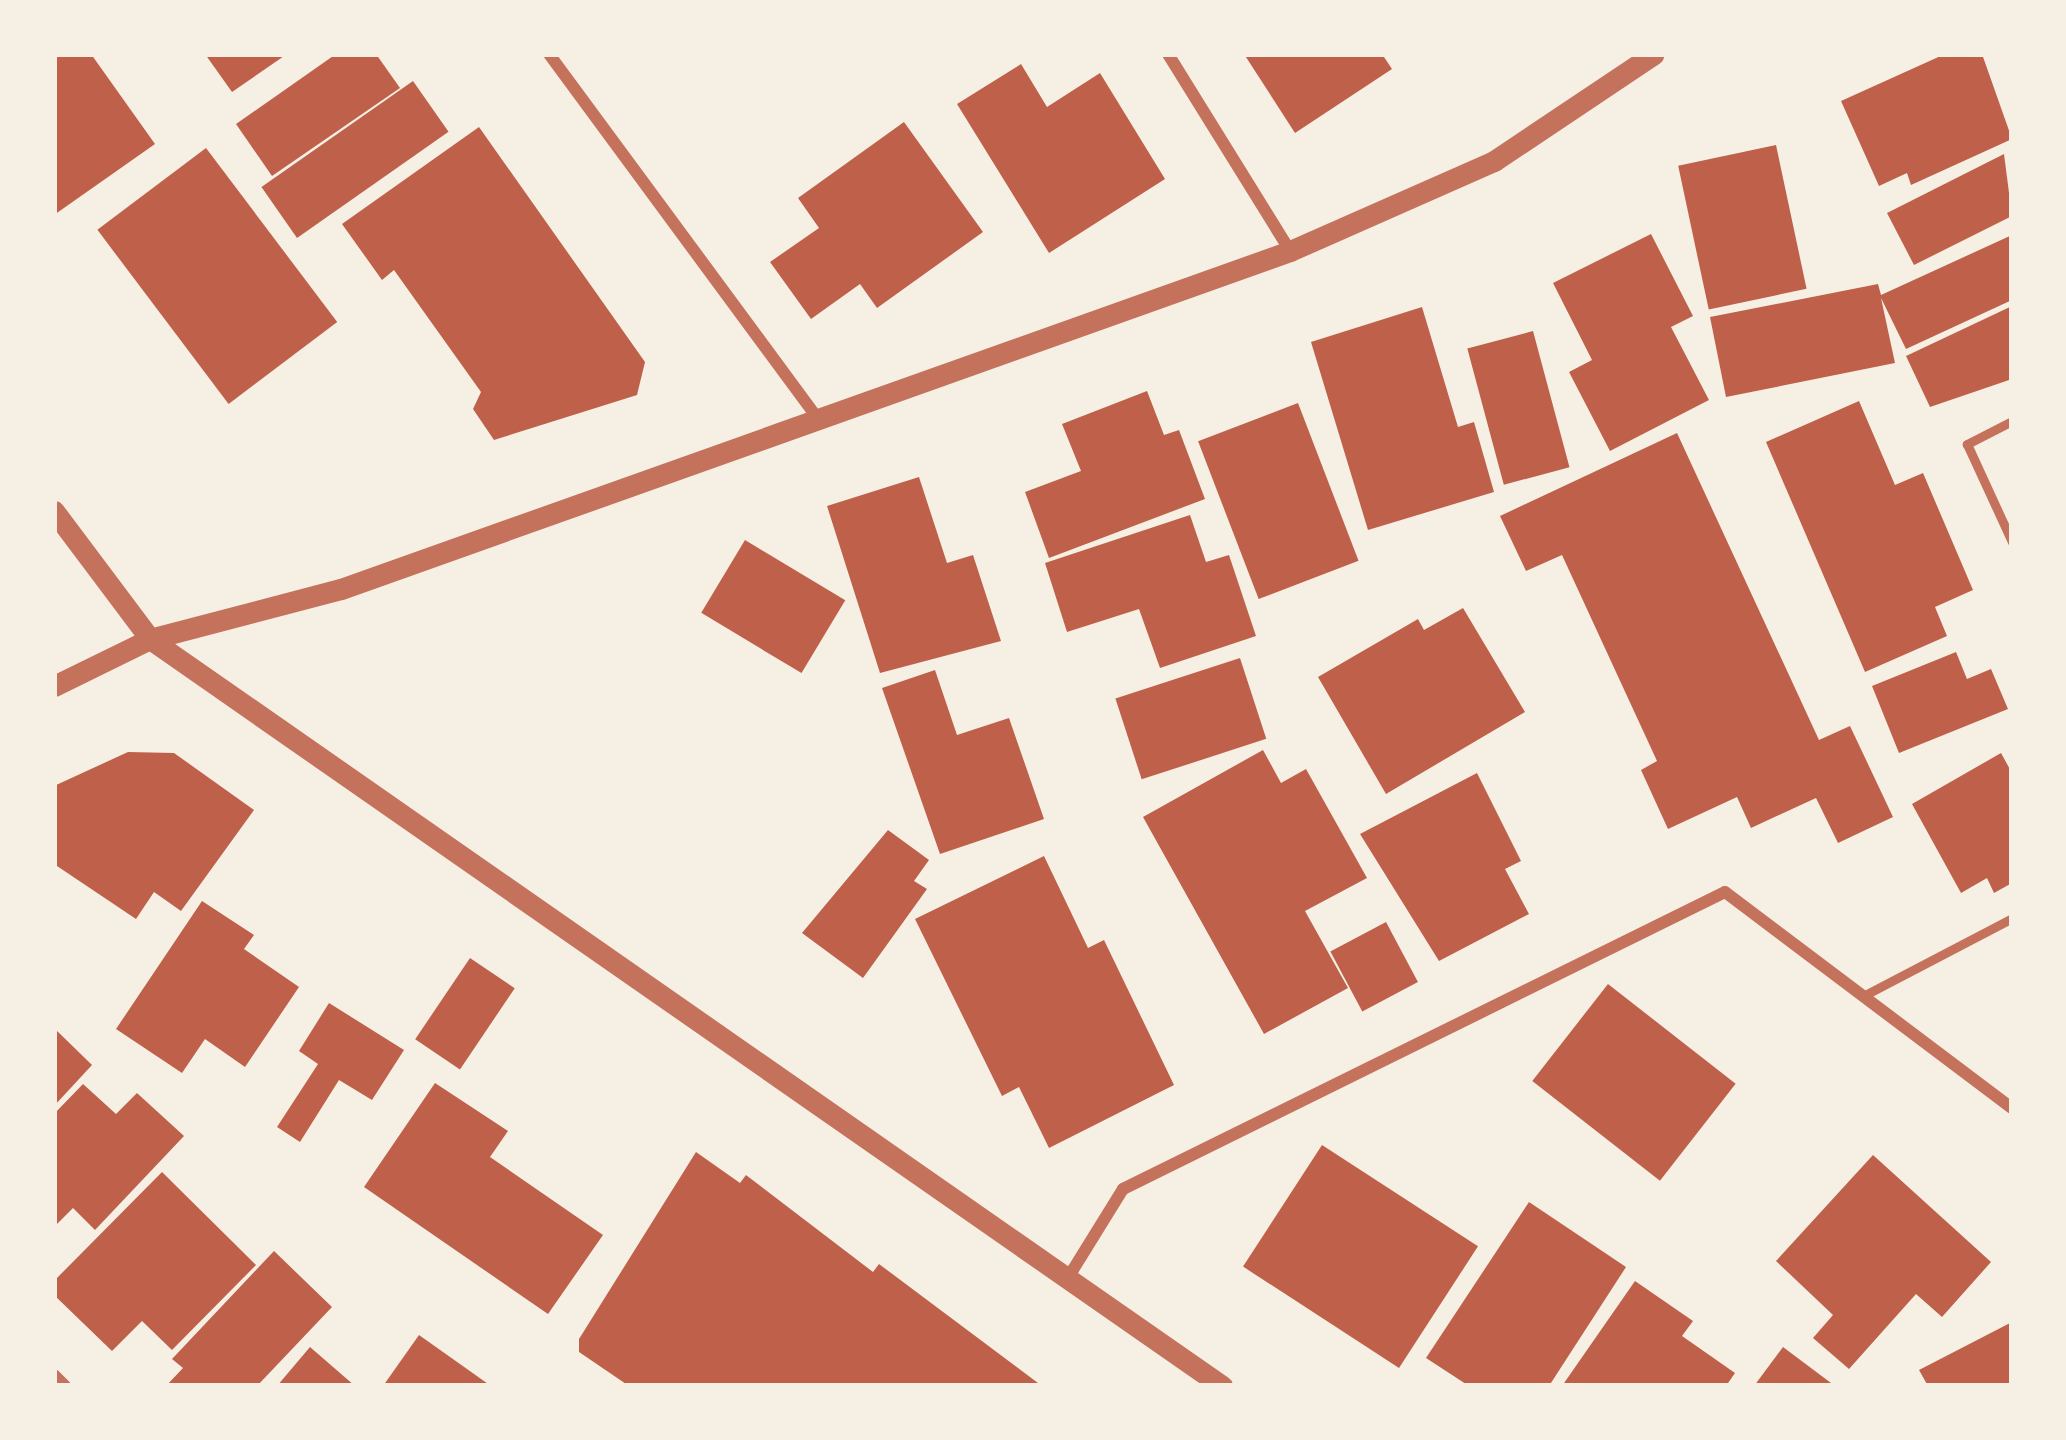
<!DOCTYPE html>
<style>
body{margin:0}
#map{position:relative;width:2066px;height:1440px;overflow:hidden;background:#f6efe4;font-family:Merriweather,serif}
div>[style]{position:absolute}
.building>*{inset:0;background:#bf614a;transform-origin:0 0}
.service>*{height:9px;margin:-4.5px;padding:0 4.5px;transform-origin:4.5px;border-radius:4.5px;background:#c5725c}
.minor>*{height:12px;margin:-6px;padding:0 6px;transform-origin:6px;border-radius:6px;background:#c5725c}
.tertiary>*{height:21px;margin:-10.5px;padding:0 10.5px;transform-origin:10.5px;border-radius:10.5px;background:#c5725c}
span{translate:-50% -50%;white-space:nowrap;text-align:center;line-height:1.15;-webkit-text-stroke:10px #f6efe4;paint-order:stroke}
.frame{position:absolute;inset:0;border:57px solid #f6efe4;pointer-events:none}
</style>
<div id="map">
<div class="building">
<div style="clip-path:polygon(54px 54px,91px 54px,155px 144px,54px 215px)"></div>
<div style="clip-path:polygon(205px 54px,287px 54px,232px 92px)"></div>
<div style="clip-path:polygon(336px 54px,376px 54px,400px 88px,272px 176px,236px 124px)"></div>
<div style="clip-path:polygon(1244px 54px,1382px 54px,1392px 69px,1295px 133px)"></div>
<div style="clip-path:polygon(1945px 54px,1982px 54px,2012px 139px,1911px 185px,1907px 173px,1879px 186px,1841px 101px)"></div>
<div style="clip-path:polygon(1021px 64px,1047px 107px,1100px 73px,1165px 179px,1049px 253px,957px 104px)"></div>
<div style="left:413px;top:81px;width:62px;height:185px;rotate:55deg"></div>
<div style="clip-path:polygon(904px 122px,983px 232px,877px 308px,860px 284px,811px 319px,770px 262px,819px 228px,798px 198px)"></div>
<div style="clip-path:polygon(479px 127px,645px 362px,637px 395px,494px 440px,473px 409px,481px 392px,394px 270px,382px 280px,342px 224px)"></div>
<div style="left:1776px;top:145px;width:147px;height:100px;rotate:78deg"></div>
<div style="left:206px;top:148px;width:218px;height:136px;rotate:53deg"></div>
<div style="clip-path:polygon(2004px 154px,2012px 216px,1914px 265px,1887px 213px)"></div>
<div style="clip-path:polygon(1651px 234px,1693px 316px,1671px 327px,1709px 400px,1610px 451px,1569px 372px,1592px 360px,1553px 283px)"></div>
<div style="clip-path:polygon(2012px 235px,2012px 300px,1906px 349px,1881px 298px,1895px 363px,1726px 397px,1710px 317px,1878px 284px,1881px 295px)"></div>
<div style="clip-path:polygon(2012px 306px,2012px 379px,1930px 407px,1906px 356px)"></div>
<div style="clip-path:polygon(1422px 307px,1458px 427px,1474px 422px,1494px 492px,1368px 530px,1311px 342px)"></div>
<div style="left:1533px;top:331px;width:141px;height:68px;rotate:75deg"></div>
<div style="clip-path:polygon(1147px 391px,1164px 435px,1179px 430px,1205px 499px,1049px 558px,1025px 492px,1081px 471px,1062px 424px)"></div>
<div style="clip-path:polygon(1859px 401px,1895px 485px,1923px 473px,1973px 590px,1935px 607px,1947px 636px,1865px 672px,1766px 442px)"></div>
<div style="left:1298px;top:403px;width:169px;height:107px;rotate:69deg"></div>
<div style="clip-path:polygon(1677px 433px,1819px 740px,1850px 726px,1893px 817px,1838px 843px,1816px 798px,1751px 828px,1737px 797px,1668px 829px,1641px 770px,1657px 761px,1562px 555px,1526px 571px,1500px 516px)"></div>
<div style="clip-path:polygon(919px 477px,947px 563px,973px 555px,1001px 641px,880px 673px,827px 506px)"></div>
<div style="clip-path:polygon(1190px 515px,1206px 562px,1229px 555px,1256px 636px,1160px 668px,1139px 609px,1067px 632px,1045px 563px)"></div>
<div style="left:745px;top:540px;width:117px;height:85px;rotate:31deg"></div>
<div style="clip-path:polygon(1463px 608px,1525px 712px,1386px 794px,1318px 677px,1418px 619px,1424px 630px)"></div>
<div style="clip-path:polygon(1956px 652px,1967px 679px,1991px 669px,2008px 709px,1899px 753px,1872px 686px)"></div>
<div style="left:1240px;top:658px;width:85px;height:131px;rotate:72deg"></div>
<div style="clip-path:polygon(935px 670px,957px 735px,1009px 718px,1044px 819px,940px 854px,882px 688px)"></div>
<div style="clip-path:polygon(1263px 750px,1281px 783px,1306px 769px,1367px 878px,1305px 911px,1348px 988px,1264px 1034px,1143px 817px)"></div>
<div style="clip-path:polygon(128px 752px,174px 753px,254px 810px,181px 911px,154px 892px,136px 919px,54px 864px,54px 786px)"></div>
<div style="clip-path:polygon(2001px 753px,2012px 773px,2012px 883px,1994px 893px,1987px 878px,1961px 893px,1912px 804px)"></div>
<div style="clip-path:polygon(1477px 773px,1521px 861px,1505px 869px,1529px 914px,1439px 961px,1360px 834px)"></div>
<div style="clip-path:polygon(888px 830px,929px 860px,914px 881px,927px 889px,863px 978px,802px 933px)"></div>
<div style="clip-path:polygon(1044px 856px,1088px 948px,1104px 940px,1174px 1085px,1049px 1148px,1019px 1087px,1002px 1096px,915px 919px)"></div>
<div style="clip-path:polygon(202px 901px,254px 935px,244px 949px,299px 987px,245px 1067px,205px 1039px,182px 1073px,116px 1029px)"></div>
<div style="left:1386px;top:922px;width:68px;height:63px;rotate:62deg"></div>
<div style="left:470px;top:958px;width:54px;height:98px;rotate:34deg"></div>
<div style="left:1608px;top:984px;width:162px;height:123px;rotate:38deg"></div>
<div style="clip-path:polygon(329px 1003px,404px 1050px,372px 1100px,339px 1080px,300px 1142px,277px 1127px,318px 1064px,299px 1051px)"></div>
<div style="clip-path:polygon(54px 1028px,92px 1065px,54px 1106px)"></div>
<div style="clip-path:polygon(435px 1083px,508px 1131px,490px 1157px,603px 1235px,548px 1314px,364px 1187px)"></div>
<div style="clip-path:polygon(83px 1084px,116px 1114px,137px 1093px,184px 1136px,95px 1230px,73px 1208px,54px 1227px,54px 1114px)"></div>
<div style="left:1322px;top:1145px;width:186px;height:145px;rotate:33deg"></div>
<div style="clip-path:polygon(696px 1152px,740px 1183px,746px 1175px,873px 1272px,879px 1264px,1042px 1386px,629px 1386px,579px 1352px,579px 1339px)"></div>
<div style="clip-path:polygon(1873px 1155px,1991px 1262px,1942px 1317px,1916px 1294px,1849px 1369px,1813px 1338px,1833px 1315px,1776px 1261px)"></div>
<div style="clip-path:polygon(162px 1172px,256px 1265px,172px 1350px,142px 1321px,112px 1351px,54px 1295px,54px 1281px)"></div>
<div style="clip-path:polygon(1529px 1202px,1626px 1267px,1549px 1386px,1469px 1386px,1426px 1358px)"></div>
<div style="clip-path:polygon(274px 1251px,332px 1307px,257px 1386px,166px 1386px,183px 1368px,172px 1359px)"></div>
<div style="clip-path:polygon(1635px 1281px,1693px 1321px,1682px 1336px,1735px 1373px,1726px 1386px,1562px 1386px)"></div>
<div style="clip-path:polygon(2012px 1322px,2012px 1386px,1928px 1386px,1919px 1370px)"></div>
<div style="clip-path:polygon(419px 1335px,491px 1386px,383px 1386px)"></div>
<div style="clip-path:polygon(310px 1347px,355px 1386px,277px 1386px)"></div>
<div style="clip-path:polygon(1783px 1347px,1835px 1386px,1754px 1386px)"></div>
</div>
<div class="service">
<div style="left:2012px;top:421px;width:51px;rotate:152.9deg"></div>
<div style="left:1967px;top:444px;width:108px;rotate:65.3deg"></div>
<div style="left:1863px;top:996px;width:168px;rotate:-27.6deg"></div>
</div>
<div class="minor">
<div style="left:549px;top:54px;width:456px;rotate:53.6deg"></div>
<div style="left:1168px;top:54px;width:232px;rotate:58.2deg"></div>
<div style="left:1066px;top:1281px;width:108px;rotate:-58.2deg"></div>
<div style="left:1123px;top:1189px;width:671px;rotate:-26.26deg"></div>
<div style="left:1725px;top:892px;width:359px;rotate:37deg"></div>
<div style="left:54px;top:1375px;width:16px;rotate:45deg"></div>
</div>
<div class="tertiary">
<div style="left:54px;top:511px;width:160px;rotate:53.1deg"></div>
<div style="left:150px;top:639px;width:1307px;rotate:34.87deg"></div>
<div style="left:54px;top:686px;width:107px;rotate:-26.1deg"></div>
<div style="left:150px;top:639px;width:197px;rotate:-14.7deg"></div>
<div style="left:341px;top:589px;width:1007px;rotate:-19.6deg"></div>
<div style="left:1290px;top:251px;width:223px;rotate:-23.8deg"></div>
<div style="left:1494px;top:161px;width:192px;rotate:-33.8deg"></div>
</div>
<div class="frame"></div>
</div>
